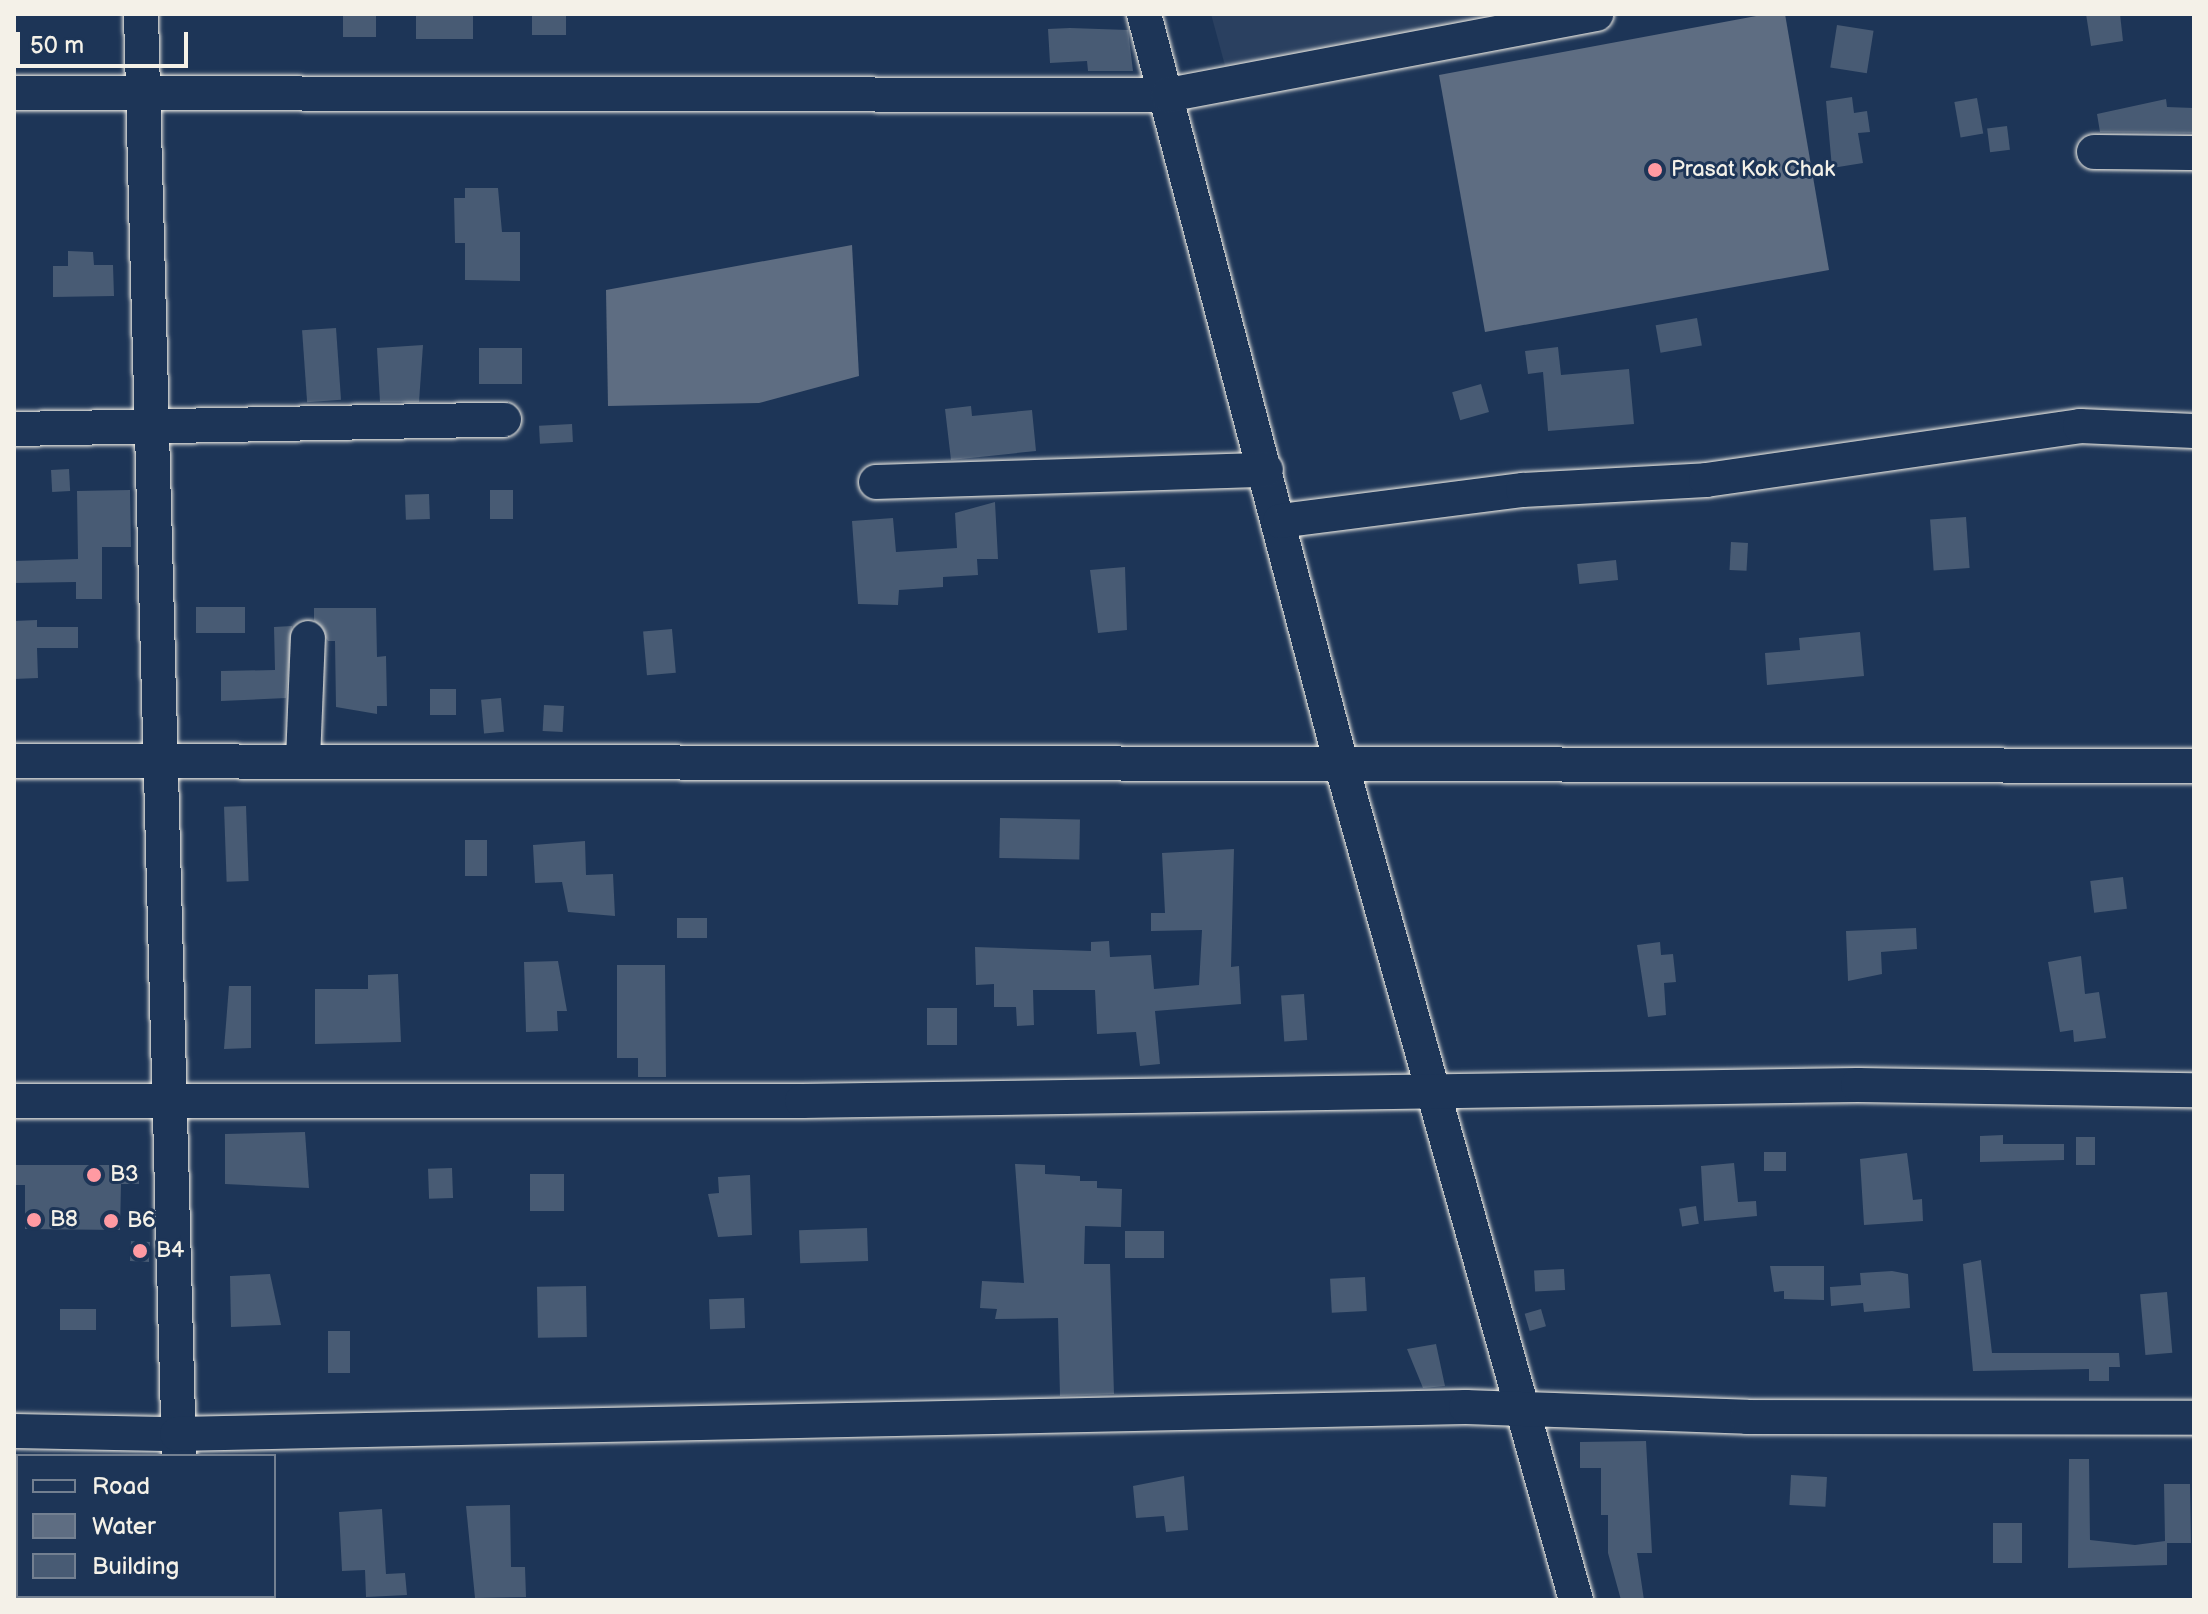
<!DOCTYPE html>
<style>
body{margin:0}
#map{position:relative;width:2208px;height:1614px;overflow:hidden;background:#1d3557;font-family:"Balsamiq Sans",sans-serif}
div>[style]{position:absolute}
.built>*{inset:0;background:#2a4060}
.water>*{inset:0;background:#5e6d82}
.building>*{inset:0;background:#485b74;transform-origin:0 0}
.roads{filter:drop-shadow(0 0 2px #f4f1e8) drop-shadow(0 0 2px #f4f1e8)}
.minor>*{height:34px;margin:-17px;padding:0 17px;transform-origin:17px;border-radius:17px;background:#1d3557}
.dots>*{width:22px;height:22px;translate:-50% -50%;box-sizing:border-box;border:4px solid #1d3557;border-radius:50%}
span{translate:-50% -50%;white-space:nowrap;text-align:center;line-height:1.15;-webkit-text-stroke:6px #1d3557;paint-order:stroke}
.poi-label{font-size:22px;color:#f4f1e8}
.left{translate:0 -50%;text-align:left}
.frame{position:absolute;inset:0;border:16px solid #f4f1e8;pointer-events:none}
.legend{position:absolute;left:16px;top:1454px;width:260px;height:144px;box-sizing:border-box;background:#1d3557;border:2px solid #738091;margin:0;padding:10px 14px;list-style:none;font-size:24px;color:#f4f1e8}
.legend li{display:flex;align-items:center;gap:16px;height:40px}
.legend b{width:40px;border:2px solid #738091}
.scale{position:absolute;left:16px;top:32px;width:172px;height:36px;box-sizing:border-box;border:4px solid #f4f1e8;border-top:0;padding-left:10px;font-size:24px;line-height:28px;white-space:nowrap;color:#f4f1e8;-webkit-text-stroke:6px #1d3557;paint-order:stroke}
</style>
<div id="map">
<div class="built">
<div style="clip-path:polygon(1211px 14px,1563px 14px,1230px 84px)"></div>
</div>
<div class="water">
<div style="clip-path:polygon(1767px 14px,1785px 14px,1829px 270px,1485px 332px,1439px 75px)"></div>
<div style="clip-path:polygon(852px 245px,859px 376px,759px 403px,608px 406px,606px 290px)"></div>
</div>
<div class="building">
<div style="left:343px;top:14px;width:33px;height:23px"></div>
<div style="left:473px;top:14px;width:25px;height:57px;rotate:90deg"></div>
<div style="left:532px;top:14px;width:34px;height:21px"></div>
<div style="clip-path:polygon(2086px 14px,2120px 14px,2123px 41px,2091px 46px)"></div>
<div style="left:1837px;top:25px;width:37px;height:43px;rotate:9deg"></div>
<div style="clip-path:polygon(1070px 28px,1128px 30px,1133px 71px,1088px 71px,1087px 61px,1050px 63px,1048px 29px)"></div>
<div style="clip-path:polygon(1852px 97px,1854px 113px,1867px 111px,1870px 132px,1858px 133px,1863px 163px,1832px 168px,1826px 101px)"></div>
<div style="left:1977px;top:98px;width:36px;height:23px;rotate:80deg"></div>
<div style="clip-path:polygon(2166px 99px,2167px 107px,2194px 108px,2194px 133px,2100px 132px,2097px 114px)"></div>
<div style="left:2007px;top:126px;width:24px;height:20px;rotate:83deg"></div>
<div style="clip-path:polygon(465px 188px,498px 188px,502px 232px,520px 232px,520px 281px,465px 280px,465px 243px,455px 243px,454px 198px,465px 198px)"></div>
<div style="clip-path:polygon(68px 251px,93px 252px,94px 265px,113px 265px,114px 296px,53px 297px,53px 266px,68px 266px)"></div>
<div style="left:1697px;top:318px;width:28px;height:42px;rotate:80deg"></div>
<div style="left:336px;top:328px;width:72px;height:34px;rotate:86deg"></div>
<div style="clip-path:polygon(423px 345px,419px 402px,380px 402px,377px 348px)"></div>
<div style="clip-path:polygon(1558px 347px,1561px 375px,1629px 369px,1634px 424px,1548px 431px,1543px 372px,1528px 374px,1525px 351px)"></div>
<div style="left:479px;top:348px;width:43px;height:36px"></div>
<div style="left:1481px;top:384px;width:29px;height:30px;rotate:74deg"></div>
<div style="clip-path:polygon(971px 406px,972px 416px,1032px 410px,1036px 451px,951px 460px,945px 409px)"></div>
<div style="left:572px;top:424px;width:18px;height:33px;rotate:87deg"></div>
<div style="left:69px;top:469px;width:22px;height:18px;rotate:87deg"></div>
<div style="clip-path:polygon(130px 490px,131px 547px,102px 547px,102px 599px,76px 599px,76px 582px,14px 583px,14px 561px,78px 559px,77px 491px)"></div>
<div style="left:490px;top:490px;width:23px;height:29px"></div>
<div style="left:429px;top:494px;width:25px;height:24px;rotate:88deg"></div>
<div style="clip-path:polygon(995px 502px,998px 559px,977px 559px,978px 575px,943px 577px,943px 587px,899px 590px,898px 605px,858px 604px,852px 521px,893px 518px,896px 552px,957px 548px,955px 513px)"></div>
<div style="left:1966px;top:517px;width:51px;height:36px;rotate:86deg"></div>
<div style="left:1731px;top:542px;width:17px;height:28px;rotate:3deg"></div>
<div style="left:1616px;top:560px;width:20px;height:39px;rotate:84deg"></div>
<div style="clip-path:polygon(1125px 567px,1127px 630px,1098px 633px,1090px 570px)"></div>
<div style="left:245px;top:607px;width:26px;height:49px;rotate:90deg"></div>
<div style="clip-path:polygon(314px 608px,376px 608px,377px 657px,386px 656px,387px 706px,377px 706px,377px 714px,336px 707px,335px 641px,328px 641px,314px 620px)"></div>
<div style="clip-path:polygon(37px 620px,37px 627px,78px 627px,78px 648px,37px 648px,38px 678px,14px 679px,14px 621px)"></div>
<div style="clip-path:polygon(292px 626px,286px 698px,221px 701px,221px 671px,275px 670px,274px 627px)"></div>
<div style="left:672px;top:629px;width:44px;height:29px;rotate:85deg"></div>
<div style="clip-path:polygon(1860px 632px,1864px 676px,1767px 685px,1765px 653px,1800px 650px,1799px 638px)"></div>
<div style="left:430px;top:689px;width:26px;height:26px"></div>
<div style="left:501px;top:698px;width:34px;height:20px;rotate:85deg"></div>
<div style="left:544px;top:705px;width:20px;height:26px;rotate:3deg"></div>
<div style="left:246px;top:806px;width:75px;height:22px;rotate:88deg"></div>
<div style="left:1000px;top:818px;width:80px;height:40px;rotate:1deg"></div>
<div style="left:465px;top:840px;width:22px;height:36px"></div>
<div style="clip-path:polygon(585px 841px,586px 875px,613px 874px,615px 916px,568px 912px,562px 882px,535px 883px,533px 845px)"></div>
<div style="clip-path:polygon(1234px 849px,1231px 967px,1239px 966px,1241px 1004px,1155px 1011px,1160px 1064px,1140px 1066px,1136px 1032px,1097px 1034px,1095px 990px,1033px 990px,1034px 1025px,1017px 1026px,1016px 1007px,994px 1007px,994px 984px,976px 985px,975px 947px,1091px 951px,1091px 942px,1109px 941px,1110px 957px,1151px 955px,1154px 989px,1199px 985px,1202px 930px,1151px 931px,1151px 913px,1165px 913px,1162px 853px)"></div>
<div style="left:2123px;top:877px;width:32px;height:33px;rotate:83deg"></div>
<div style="left:677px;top:918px;width:30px;height:20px"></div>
<div style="clip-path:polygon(1916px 928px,1917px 949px,1881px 952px,1882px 974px,1848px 981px,1846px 931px)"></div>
<div style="clip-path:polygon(1660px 942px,1661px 955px,1673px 954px,1676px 982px,1664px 983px,1666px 1015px,1648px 1017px,1637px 945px)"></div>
<div style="clip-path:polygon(2081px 956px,2085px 994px,2099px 992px,2106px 1038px,2074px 1042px,2073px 1030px,2060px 1032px,2048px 962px)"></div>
<div style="clip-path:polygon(558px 961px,567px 1011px,557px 1011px,558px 1031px,526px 1032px,524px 962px)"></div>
<div style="clip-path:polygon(617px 965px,665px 965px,666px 1077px,638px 1077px,638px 1058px,617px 1058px)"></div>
<div style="clip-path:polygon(398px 974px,401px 1042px,315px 1044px,315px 989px,368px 989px,368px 975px)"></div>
<div style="clip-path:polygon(229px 986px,251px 986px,251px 1048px,224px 1049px)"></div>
<div style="left:1304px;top:994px;width:46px;height:23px;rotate:86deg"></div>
<div style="left:927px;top:1008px;width:30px;height:37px"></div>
<div style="clip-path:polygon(305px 1132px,309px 1188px,225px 1184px,225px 1134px)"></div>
<div style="clip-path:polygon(2003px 1135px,2003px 1144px,2064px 1144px,2064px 1160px,1980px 1162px,1980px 1136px)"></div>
<div style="left:2076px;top:1137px;width:19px;height:28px"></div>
<div style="left:1764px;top:1152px;width:22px;height:19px"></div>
<div style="clip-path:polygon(1907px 1153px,1913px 1200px,1922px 1199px,1923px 1221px,1864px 1225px,1860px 1159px)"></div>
<div style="clip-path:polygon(1734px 1163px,1738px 1202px,1756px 1201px,1757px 1216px,1704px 1221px,1701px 1166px)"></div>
<div style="clip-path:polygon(1015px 1164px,1045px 1165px,1045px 1174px,1080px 1176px,1080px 1181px,1097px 1181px,1097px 1188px,1122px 1189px,1121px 1227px,1085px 1226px,1084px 1264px,1110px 1264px,1114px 1394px,1060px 1396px,1058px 1318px,995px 1319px,997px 1309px,980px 1308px,982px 1281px,1024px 1283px)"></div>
<div style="clip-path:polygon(14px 1165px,139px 1165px,139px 1184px,121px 1184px,120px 1230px,25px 1229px,25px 1185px,14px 1185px)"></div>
<div style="left:452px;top:1168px;width:30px;height:24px;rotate:88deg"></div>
<div style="left:564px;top:1174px;width:37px;height:34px;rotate:90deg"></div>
<div style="clip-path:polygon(750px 1175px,752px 1235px,718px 1237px,708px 1194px,719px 1193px,718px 1177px)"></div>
<div style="left:1696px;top:1206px;width:18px;height:17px;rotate:81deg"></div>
<div style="left:867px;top:1228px;width:33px;height:68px;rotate:88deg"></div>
<div style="left:1164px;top:1231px;width:27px;height:39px;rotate:90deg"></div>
<div style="left:131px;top:1241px;width:19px;height:20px;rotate:3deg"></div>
<div style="clip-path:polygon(1981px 1260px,1992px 1353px,2119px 1353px,2120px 1367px,2109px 1367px,2109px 1381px,2089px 1381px,2089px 1369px,1973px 1371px,1963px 1264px)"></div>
<div style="clip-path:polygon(1770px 1266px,1824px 1266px,1824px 1300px,1784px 1299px,1784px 1291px,1774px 1292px)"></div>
<div style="left:1564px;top:1269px;width:21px;height:30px;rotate:87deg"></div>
<div style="clip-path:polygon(1892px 1271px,1908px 1274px,1910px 1308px,1864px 1312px,1863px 1303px,1831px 1306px,1830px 1287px,1861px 1285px,1860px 1273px)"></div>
<div style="clip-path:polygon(270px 1274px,281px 1325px,231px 1327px,230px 1276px)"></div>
<div style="left:1365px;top:1277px;width:34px;height:35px;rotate:87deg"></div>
<div style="left:586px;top:1286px;width:51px;height:49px;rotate:89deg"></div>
<div style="left:2167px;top:1292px;width:61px;height:27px;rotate:85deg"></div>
<div style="left:744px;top:1298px;width:30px;height:35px;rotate:88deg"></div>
<div style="left:60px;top:1309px;width:36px;height:21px"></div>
<div style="left:1541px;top:1309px;width:18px;height:17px;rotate:74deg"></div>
<div style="left:328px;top:1331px;width:22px;height:42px"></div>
<div style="clip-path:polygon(1436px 1344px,1445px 1386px,1423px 1388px,1407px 1349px)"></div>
<div style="clip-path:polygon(1646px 1441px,1652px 1553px,1637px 1553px,1644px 1600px,1621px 1600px,1608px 1553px,1608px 1515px,1601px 1515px,1601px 1468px,1580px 1468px,1580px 1442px)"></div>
<div style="clip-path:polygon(2069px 1459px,2089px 1459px,2090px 1540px,2135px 1545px,2165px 1541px,2164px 1484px,2190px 1484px,2191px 1543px,2167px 1543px,2167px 1565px,2068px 1568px)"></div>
<div style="left:1791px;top:1475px;width:36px;height:30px;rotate:3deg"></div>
<div style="clip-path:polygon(1184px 1476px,1188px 1530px,1166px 1532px,1164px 1516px,1136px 1518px,1133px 1486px)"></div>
<div style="clip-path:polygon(510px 1505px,511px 1567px,525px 1567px,526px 1597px,475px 1598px,466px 1506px)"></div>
<div style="clip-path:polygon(382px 1509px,386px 1574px,405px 1573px,407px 1595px,366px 1597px,365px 1570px,342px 1571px,339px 1512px)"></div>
<div style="left:1993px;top:1523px;width:29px;height:40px"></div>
</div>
<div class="roads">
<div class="minor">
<div style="left:141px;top:14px;width:1443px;rotate:88.49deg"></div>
<div style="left:1144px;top:14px;width:779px;rotate:75.27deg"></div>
<div style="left:1342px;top:767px;width:865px;rotate:74.31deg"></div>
<div style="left:14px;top:93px;width:1154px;rotate:0.1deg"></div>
<div style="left:1168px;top:95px;width:436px;rotate:-10.7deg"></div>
<div style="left:2094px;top:152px;width:100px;rotate:0.6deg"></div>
<div style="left:14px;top:429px;width:490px;rotate:-1.1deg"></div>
<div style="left:876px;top:482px;width:390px;rotate:-1.8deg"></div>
<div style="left:1280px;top:521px;width:245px;rotate:-7.3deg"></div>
<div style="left:1523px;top:490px;width:183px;rotate:-3.1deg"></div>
<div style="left:1706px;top:480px;width:378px;rotate:-8.2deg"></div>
<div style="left:2080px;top:426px;width:114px;rotate:2.5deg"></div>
<div style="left:303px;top:760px;width:122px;rotate:-87.7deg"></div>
<div style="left:14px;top:761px;width:2180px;rotate:0.13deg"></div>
<div style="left:14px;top:1101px;width:788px"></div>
<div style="left:802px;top:1101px;width:1056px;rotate:-0.87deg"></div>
<div style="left:1858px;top:1085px;width:336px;rotate:0.9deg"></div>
<div style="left:14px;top:1431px;width:163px;rotate:1.1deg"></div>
<div style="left:177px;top:1434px;width:1289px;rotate:-1.2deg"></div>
<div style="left:1466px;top:1407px;width:281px;rotate:2deg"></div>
<div style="left:1747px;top:1417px;width:447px;rotate:0.1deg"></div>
<div style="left:188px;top:1596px;width:4px;rotate:90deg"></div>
</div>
</div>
<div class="dots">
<div style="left:1655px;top:170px;background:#ff9aa2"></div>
<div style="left:94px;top:1175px;background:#ff9aa2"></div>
<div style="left:34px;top:1220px;background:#ff9aa2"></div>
<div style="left:111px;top:1221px;background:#ff9aa2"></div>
<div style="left:140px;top:1251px;background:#ff9aa2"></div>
</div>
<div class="poi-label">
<span class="left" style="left:1671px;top:170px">Prasat Kok Chak</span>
<span class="left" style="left:110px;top:1175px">B3</span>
<span class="left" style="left:50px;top:1220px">B8</span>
<span class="left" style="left:127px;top:1221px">B6</span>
<span class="left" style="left:156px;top:1251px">B4</span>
</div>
<div class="frame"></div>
<ul class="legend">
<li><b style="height:10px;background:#1d3557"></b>Road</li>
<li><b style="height:22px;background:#5e6d82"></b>Water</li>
<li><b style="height:22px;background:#485b74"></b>Building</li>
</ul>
<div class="scale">50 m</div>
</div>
